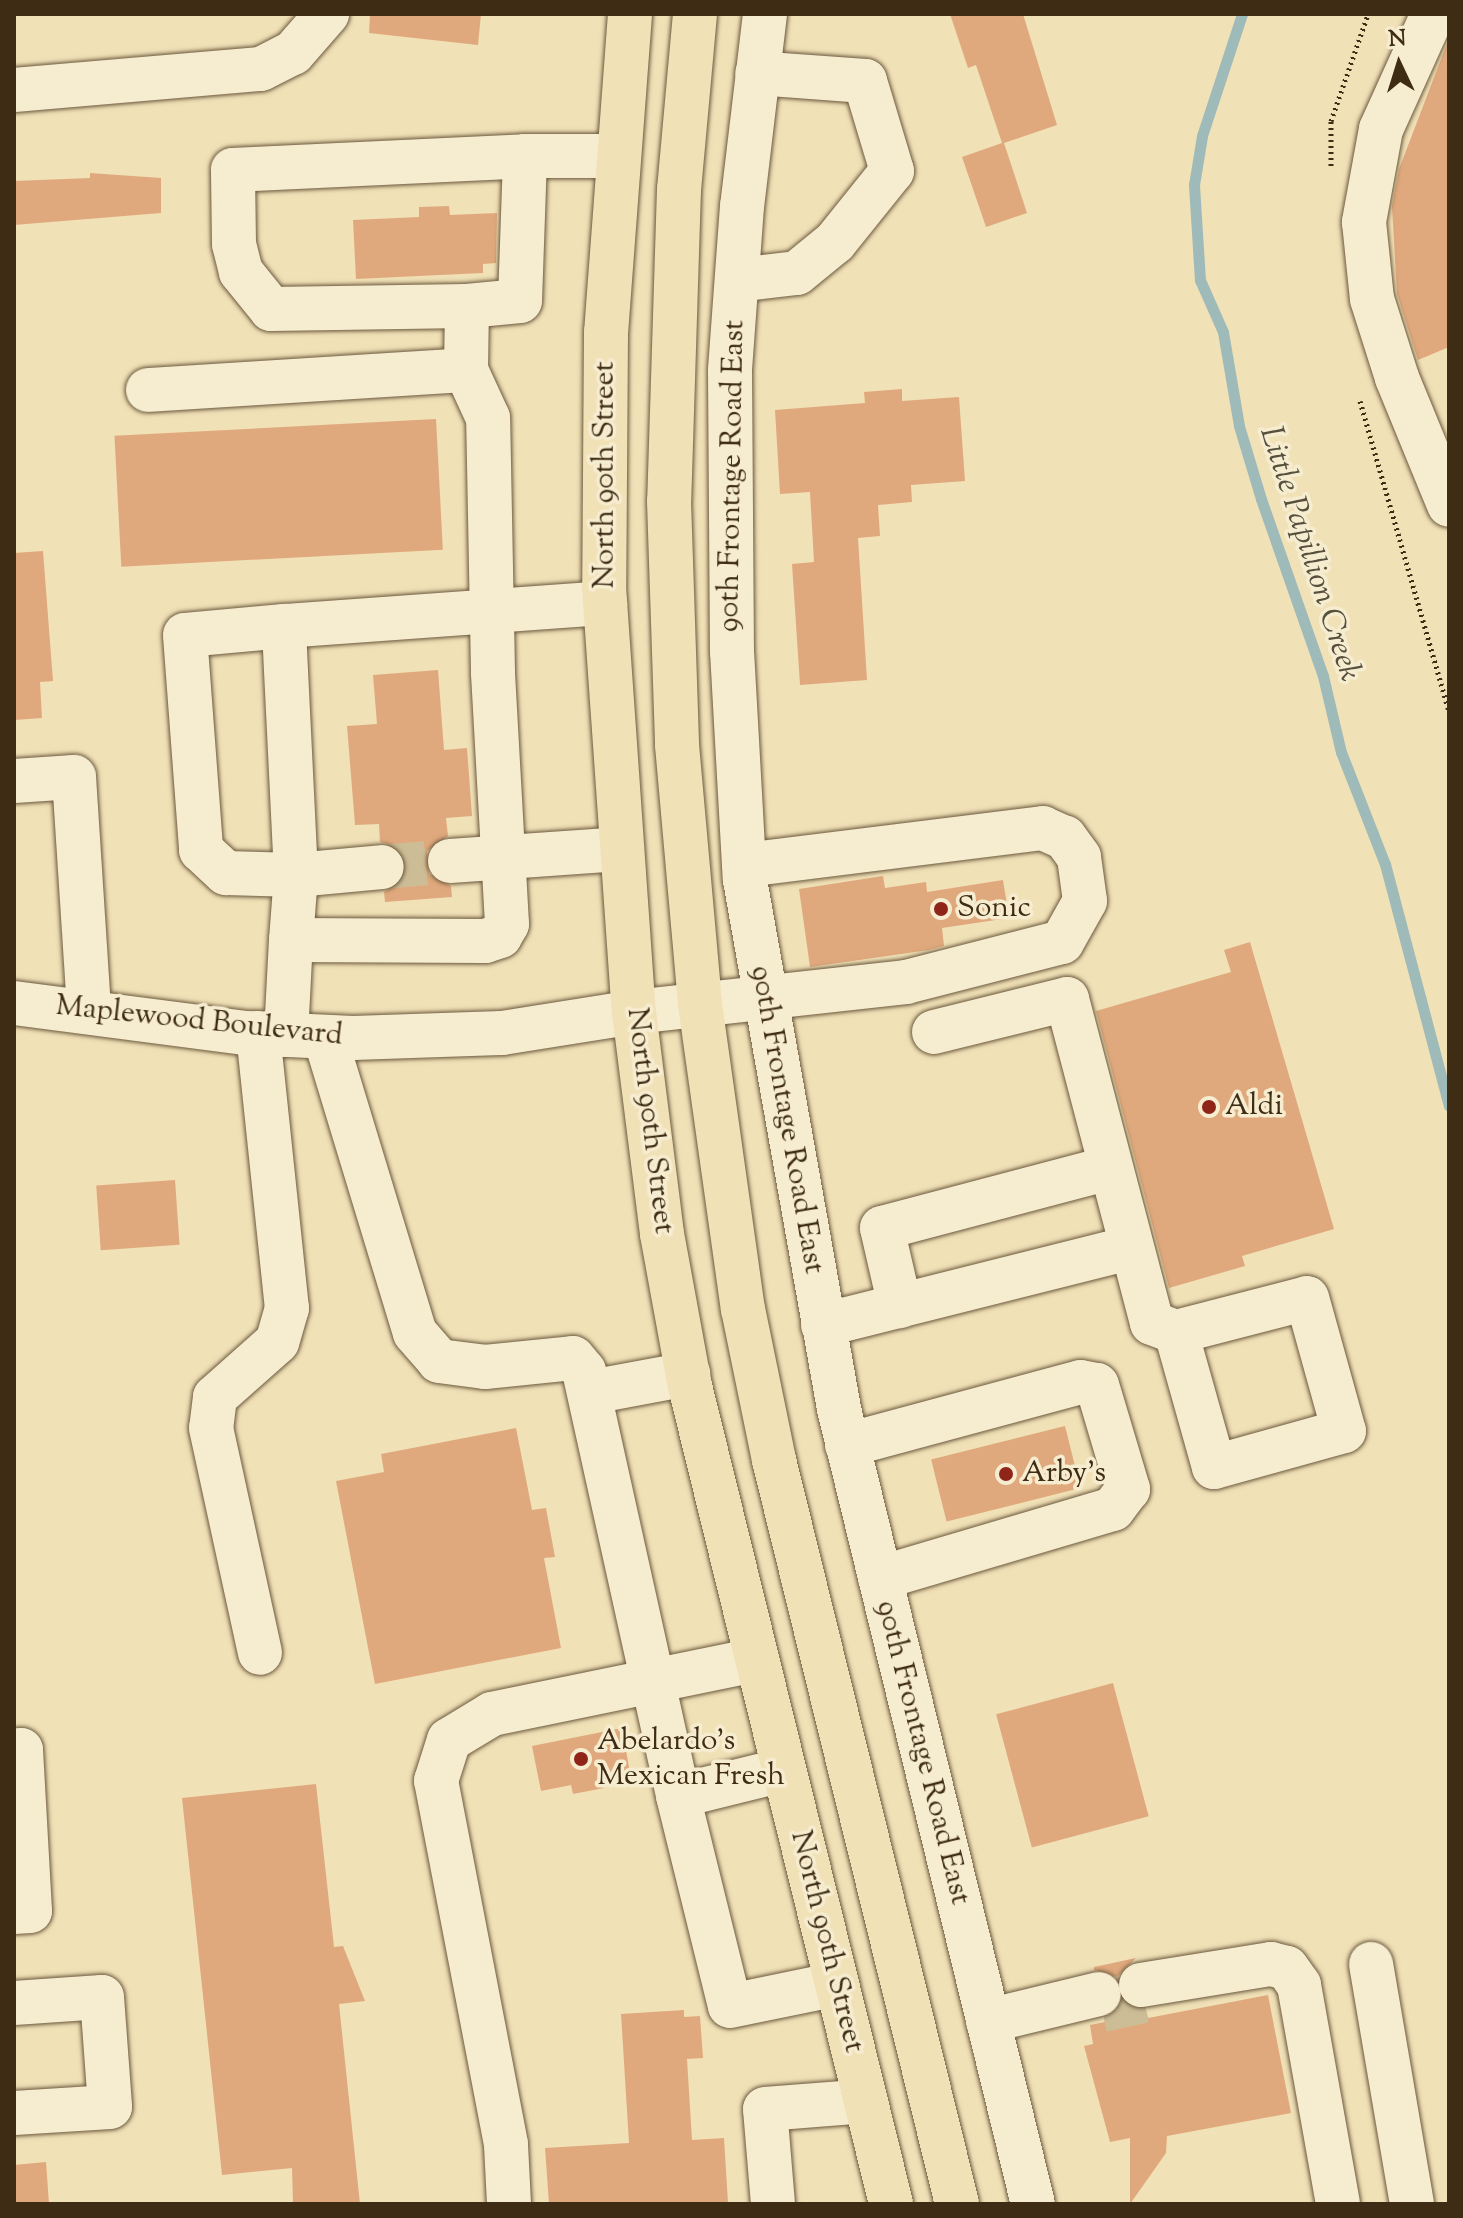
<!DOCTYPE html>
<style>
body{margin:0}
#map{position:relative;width:1463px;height:2218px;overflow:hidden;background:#f1e1b7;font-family:"Sorts Mill Goudy",serif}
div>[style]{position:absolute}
.stream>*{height:11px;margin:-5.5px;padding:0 5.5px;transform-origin:5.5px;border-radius:5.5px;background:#9fbbb9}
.building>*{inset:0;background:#e0a97d;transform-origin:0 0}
.minor-tunnel>*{height:44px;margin-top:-22px;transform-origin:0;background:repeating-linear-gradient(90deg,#cdbd96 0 44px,transparent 0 66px)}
.path>*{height:5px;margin-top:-2.5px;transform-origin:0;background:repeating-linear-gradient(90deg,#3e2c14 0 2px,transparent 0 6px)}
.roads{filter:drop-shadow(0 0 2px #6b593d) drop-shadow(0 0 2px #6b593d)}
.minor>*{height:44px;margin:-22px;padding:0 22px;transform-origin:22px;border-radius:22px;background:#f6ecd0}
.major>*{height:44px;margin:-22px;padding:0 22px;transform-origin:22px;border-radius:22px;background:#f1e1b7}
.dots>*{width:22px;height:22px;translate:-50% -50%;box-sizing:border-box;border:4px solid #f6ecd0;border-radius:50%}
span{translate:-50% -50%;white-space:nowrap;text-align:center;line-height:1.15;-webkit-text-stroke:7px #f6ecd0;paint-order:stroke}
.street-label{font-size:30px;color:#3e2c14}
.poi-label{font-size:30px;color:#3e2c14}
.left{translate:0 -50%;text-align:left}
.water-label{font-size:32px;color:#56503d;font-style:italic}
.frame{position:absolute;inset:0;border:16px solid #3e2c14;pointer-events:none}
.north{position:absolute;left:1359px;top:24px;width:80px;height:80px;-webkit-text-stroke:6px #f6ecd0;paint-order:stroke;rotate:356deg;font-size:22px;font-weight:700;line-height:32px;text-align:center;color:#3e2c14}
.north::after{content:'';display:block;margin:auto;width:28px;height:36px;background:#3e2c14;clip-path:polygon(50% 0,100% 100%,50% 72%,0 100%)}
</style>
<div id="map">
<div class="stream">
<div style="left:1242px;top:14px;width:128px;rotate:108.2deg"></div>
<div style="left:1202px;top:136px;width:50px;rotate:99.3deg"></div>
<div style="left:1194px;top:185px;width:95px;rotate:86.4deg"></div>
<div style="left:1200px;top:280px;width:57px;rotate:66.1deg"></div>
<div style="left:1223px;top:332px;width:95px;rotate:80.3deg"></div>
<div style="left:1239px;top:426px;width:76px;rotate:73.2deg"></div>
<div style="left:1261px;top:499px;width:188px;rotate:70.7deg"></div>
<div style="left:1323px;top:676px;width:78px;rotate:76.7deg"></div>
<div style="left:1341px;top:752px;width:120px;rotate:68.6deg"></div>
<div style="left:1385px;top:864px;width:250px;rotate:75.2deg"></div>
</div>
<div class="building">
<div style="clip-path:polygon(370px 14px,481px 14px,478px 45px,369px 33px)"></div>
<div style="clip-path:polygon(950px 14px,1023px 14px,1057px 125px,1004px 143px,1027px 213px,986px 227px,962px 157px,1002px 143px,976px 65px,968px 68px)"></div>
<div style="clip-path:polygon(1448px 41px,1449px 347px,1418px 360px,1397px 294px,1392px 206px,1399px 169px)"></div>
<div style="clip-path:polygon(90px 173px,161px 178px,161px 213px,14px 225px,14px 181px,90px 178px)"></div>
<div style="clip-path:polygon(449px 206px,450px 215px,497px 213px,496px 263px,483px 264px,483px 273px,356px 279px,353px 220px,419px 217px,419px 207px)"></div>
<div style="clip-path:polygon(902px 389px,902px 401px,959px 397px,965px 481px,911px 485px,912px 502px,878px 505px,880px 536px,858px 538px,867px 680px,800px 685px,792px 564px,814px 562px,810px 492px,780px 494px,775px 410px,865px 403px,864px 392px)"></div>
<div style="left:436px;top:419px;width:131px;height:322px;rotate:87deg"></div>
<div style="clip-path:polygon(43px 551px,53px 681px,40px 682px,42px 718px,14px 720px,14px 553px)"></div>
<div style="clip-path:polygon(438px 670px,444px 750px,467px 748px,472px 816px,446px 818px,448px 836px,427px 851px,429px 874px,451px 886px,452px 897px,385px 902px,384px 892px,404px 878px,407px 864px,393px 845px,380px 842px,379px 824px,355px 825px,347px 726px,377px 724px,373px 675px)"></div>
<div style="clip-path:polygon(883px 876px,885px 888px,926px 882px,927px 892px,1003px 880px,1009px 918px,942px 928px,944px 946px,929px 950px,810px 967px,799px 889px)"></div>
<div style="clip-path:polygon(1250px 942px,1334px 1229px,1242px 1256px,1245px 1266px,1169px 1288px,1096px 1011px,1231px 972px,1224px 950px)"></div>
<div style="left:175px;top:1180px;width:65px;height:79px;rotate:86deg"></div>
<div style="left:1065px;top:1426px;width:64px;height:138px;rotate:76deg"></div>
<div style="clip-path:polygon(516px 1428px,532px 1510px,546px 1508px,555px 1557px,544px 1558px,561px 1648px,375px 1684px,336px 1481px,384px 1472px,381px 1454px)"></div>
<div style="left:1113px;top:1683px;width:138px;height:121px;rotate:75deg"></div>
<div style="clip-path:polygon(622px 1728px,630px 1773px,602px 1778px,604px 1788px,573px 1794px,571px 1785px,541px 1791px,532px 1746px)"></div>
<div style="clip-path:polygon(316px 1784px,334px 1947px,343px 1946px,365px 2001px,339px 2004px,360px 2204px,293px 2204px,292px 2168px,222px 2175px,182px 1798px)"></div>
<div style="clip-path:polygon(1136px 1958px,1117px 1977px,1094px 1970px,1094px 1967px)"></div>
<div style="clip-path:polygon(1268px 1995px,1291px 2113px,1167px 2136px,1166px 2153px,1130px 2204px,1130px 2138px,1110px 2142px,1084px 2046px,1093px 2044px,1090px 2025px,1105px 2022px,1123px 2002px,1146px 2010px,1148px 2018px)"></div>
<div style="clip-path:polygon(684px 2010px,684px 2017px,700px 2016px,703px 2058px,687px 2059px,692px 2140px,724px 2138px,728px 2203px,549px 2204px,545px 2148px,629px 2143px,621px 2014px)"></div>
<div style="clip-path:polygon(46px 2162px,49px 2204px,14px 2204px,14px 2165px)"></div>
</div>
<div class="minor-tunnel">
<div style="left:382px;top:867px;width:68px;rotate:-5deg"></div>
<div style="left:1102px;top:2010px;width:43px;rotate:-12.1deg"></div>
</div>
<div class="path">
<div style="left:1331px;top:166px;width:45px;rotate:-90deg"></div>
<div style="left:1331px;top:121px;width:113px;rotate:-70.9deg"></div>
<div style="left:1360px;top:401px;width:323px;rotate:74deg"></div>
</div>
<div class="roads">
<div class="minor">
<div style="left:765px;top:14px;width:193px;rotate:96.8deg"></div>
<div style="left:742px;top:206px;width:165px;rotate:94.2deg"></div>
<div style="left:730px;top:371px;width:280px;rotate:89.6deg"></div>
<div style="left:732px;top:651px;width:229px;rotate:86.8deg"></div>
<div style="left:745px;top:880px;width:537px;rotate:79.92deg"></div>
<div style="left:839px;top:1409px;width:818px;rotate:76.29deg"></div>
<div style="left:1433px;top:14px;width:126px;rotate:114.3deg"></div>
<div style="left:1381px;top:129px;width:95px;rotate:100.4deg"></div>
<div style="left:1364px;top:222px;width:77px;rotate:84.1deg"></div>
<div style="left:1372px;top:299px;width:83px;rotate:72.4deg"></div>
<div style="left:1397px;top:378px;width:137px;rotate:67.7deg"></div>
<div style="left:14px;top:90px;width:248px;rotate:-4.9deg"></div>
<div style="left:261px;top:69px;width:36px;rotate:-27deg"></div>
<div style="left:293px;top:53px;width:52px;rotate:-48.9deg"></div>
<div style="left:737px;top:280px;width:60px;rotate:-6.7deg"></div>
<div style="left:797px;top:273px;width:49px;rotate:-39.2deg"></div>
<div style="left:835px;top:242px;width:91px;rotate:-51.2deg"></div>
<div style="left:892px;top:171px;width:94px;rotate:-106.7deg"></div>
<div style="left:865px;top:81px;width:108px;rotate:-175.8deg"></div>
<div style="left:467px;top:306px;width:196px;rotate:179.1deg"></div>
<div style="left:271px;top:309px;width:48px;rotate:-129deg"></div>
<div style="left:241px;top:272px;width:29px;rotate:-104deg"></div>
<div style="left:234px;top:244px;width:74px;rotate:-90.8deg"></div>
<div style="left:233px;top:170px;width:292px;rotate:-2.7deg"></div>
<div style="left:148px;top:390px;width:319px;rotate:-3.6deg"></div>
<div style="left:284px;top:626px;width:99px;rotate:174.8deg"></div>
<div style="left:185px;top:635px;width:216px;rotate:85.7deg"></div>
<div style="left:201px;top:850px;width:34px;rotate:43deg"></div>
<div style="left:226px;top:873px;width:70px;rotate:1.6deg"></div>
<div style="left:296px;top:875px;width:86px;rotate:-5.3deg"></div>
<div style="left:14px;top:781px;width:60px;rotate:-3.8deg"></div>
<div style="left:74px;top:777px;width:234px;rotate:86.3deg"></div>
<div style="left:450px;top:861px;width:170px;rotate:-4deg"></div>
<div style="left:291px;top:940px;width:65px;rotate:-85.6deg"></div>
<div style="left:296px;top:875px;width:249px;rotate:-92.8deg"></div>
<div style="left:284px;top:626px;width:322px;rotate:-4.1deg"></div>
<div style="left:14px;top:1003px;width:234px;rotate:7.4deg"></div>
<div style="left:246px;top:1033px;width:107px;rotate:2.7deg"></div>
<div style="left:353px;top:1038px;width:149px;rotate:-1.9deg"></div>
<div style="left:502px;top:1033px;width:134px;rotate:-9deg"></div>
<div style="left:634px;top:1012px;width:274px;rotate:-6.3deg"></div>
<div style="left:906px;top:982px;width:161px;rotate:-14.4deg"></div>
<div style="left:1062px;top:942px;width:47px;rotate:-60.7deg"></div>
<div style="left:1085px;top:901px;width:44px;rotate:-97.8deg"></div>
<div style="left:1079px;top:857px;width:24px;rotate:-126deg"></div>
<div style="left:1065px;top:838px;width:24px;rotate:-156deg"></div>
<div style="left:1043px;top:828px;width:301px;rotate:172.9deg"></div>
<div style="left:934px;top:1032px;width:137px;rotate:-13.9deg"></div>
<div style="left:1067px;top:999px;width:335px;rotate:75.3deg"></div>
<div style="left:1152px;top:1323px;width:26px;rotate:21deg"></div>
<div style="left:1176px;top:1332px;width:135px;rotate:-14.5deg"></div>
<div style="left:1307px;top:1298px;width:138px;rotate:74.5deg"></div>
<div style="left:1344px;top:1431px;width:135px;rotate:164.5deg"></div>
<div style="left:1214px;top:1467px;width:140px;rotate:-105.7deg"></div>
<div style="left:258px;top:1033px;width:277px;rotate:84deg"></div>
<div style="left:287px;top:1308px;width:35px;rotate:106deg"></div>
<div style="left:277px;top:1342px;width:83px;rotate:138.4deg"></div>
<div style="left:215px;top:1397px;width:31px;rotate:97deg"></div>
<div style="left:211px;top:1428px;width:230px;rotate:77.7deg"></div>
<div style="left:286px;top:1035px;width:95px;rotate:-87deg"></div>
<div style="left:291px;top:940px;width:194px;rotate:0.3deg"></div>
<div style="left:485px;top:941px;width:16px;rotate:-18deg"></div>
<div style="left:500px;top:936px;width:14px;rotate:-60deg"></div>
<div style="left:507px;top:924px;width:252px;rotate:-93.2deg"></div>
<div style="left:493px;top:672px;width:254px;rotate:-91.1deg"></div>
<div style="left:488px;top:418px;width:53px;rotate:-114.6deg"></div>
<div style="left:466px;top:370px;width:64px;rotate:-89.1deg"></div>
<div style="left:467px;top:306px;width:53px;rotate:-5.4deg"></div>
<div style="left:520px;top:301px;width:145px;rotate:-88deg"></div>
<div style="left:525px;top:156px;width:92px"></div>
<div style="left:325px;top:1037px;width:309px;rotate:73.1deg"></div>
<div style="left:415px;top:1333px;width:37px;rotate:49deg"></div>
<div style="left:439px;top:1361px;width:46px;rotate:7.4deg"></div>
<div style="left:485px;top:1367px;width:88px;rotate:-5.8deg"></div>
<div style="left:573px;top:1358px;width:17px;rotate:50deg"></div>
<div style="left:584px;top:1371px;width:435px;rotate:77.5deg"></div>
<div style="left:900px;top:1306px;width:80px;rotate:-103deg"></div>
<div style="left:882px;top:1228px;width:235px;rotate:-14.8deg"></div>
<div style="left:823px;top:1325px;width:316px;rotate:-14.1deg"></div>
<div style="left:591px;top:1392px;width:99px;rotate:-10.5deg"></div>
<div style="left:847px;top:1445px;width:242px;rotate:-15.1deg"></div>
<div style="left:1081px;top:1382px;width:16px;rotate:11deg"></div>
<div style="left:1097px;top:1385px;width:109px;rotate:73.4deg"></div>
<div style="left:1128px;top:1489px;width:25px;rotate:127deg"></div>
<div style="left:1113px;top:1509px;width:243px;rotate:163.5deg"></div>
<div style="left:14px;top:1751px;width:7px;rotate:-8deg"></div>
<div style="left:21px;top:1750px;width:161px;rotate:86.8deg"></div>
<div style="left:30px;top:1911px;width:16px;rotate:176deg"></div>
<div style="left:783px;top:1770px;width:108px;rotate:166.1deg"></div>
<div style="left:678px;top:1796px;width:216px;rotate:76.1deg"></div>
<div style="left:730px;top:2006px;width:109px;rotate:-11.6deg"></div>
<div style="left:1371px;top:1964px;width:243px;rotate:80.3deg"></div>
<div style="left:1141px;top:1985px;width:132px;rotate:-9.2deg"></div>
<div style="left:1271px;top:1964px;width:16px;rotate:14deg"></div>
<div style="left:1287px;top:1968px;width:21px;rotate:55deg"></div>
<div style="left:1299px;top:1985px;width:222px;rotate:79.9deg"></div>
<div style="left:14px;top:2003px;width:88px;rotate:-3.9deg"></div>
<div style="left:102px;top:1997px;width:110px;rotate:85.8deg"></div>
<div style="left:110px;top:2107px;width:96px;rotate:176.4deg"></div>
<div style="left:988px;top:2021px;width:114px;rotate:-13.7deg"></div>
<div style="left:509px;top:2204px;width:60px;rotate:-92.9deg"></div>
<div style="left:506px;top:2144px;width:370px;rotate:-100.9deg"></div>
<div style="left:436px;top:1781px;width:43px;rotate:-72.4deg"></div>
<div style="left:449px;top:1740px;width:50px;rotate:-31.2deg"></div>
<div style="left:492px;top:1714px;width:269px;rotate:-11.6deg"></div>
<div style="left:773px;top:2204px;width:95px;rotate:-94.8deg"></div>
<div style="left:765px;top:2109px;width:101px;rotate:-4.5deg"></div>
</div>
<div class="major">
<div style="left:630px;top:14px;width:319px;rotate:94.3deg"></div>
<div style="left:606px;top:332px;width:255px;rotate:90.4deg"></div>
<div style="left:604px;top:587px;width:426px;rotate:86deg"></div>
<div style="left:634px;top:1012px;width:224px;rotate:82.8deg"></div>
<div style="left:662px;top:1234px;width:155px;rotate:79.6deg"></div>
<div style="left:690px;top:1386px;width:842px;rotate:76.19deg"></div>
<div style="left:695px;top:14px;width:176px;rotate:95.2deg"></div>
<div style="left:679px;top:189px;width:312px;rotate:91.8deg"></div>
<div style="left:669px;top:501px;width:244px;rotate:88.1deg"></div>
<div style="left:677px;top:745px;width:260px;rotate:84.9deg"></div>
<div style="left:700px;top:1004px;width:308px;rotate:82deg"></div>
<div style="left:743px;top:1309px;width:154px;rotate:78.4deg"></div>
<div style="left:774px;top:1460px;width:766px;rotate:76.18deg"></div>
</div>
</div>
<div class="dots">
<div style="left:941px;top:909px;background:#8f2418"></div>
<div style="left:1209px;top:1107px;background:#8f2418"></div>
<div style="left:1006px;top:1474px;background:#8f2418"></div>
<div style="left:581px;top:1759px;background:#8f2418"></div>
</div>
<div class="street-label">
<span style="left:606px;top:475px;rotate:-90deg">North 90th Street</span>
<span style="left:733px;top:476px;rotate:-89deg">90th Frontage Road East</span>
<span style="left:199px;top:1022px;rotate:6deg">Maplewood Boulevard</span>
<span style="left:786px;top:1120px;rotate:80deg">90th Frontage Road East</span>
<span style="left:649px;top:1121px;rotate:83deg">North 90th Street</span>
<span style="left:922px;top:1753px;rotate:76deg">90th Frontage Road East</span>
<span style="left:826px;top:1942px;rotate:76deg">North 90th Street</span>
</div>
<div class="poi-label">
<span class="left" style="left:957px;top:909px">Sonic</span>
<span class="left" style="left:1225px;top:1107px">Aldi</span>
<span class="left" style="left:1022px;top:1474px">Arby's</span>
<span class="left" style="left:597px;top:1759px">Abelardo's<br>Mexican Fresh</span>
</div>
<div class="water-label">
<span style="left:1309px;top:554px;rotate:72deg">Little Papillion Creek</span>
</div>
<div class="frame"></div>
<div class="north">N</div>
</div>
